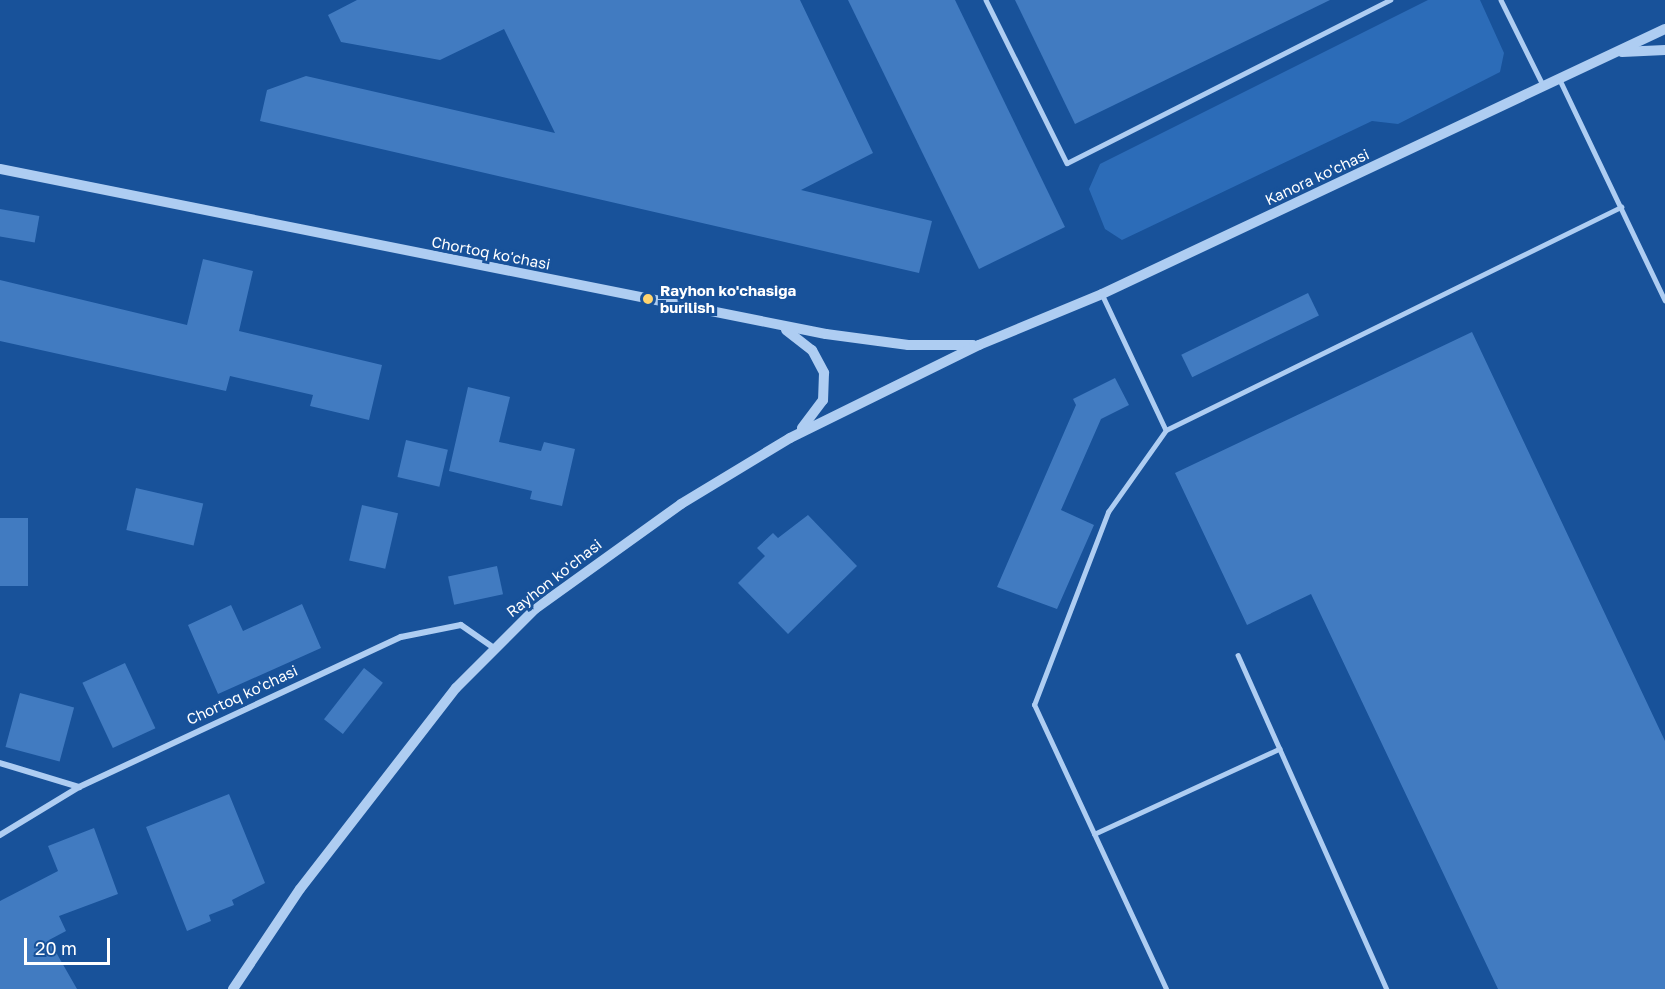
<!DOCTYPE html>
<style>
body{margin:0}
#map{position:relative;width:1665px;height:989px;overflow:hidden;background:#18529a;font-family:"Golos Text",sans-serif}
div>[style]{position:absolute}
.green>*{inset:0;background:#2c6cb8}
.building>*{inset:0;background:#417bc1;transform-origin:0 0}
.service>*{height:4.5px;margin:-2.25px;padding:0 2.25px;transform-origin:2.25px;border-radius:2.25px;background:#aecdf2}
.minor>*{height:6px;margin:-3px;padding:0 3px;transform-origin:3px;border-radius:3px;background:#aecdf2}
.tertiary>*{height:10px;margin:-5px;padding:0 5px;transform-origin:5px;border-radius:5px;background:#aecdf2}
.dots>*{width:16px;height:16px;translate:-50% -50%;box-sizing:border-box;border:3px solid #18529a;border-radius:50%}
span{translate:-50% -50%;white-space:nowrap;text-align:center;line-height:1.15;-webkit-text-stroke:6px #18529a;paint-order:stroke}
.street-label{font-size:15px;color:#fff}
.poi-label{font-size:15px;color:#fff;font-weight:700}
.left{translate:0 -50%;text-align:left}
.scale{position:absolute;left:24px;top:938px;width:86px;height:27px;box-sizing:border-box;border:3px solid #fff;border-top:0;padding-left:8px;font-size:18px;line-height:21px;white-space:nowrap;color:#fff;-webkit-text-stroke:4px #18529a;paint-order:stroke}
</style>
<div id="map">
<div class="green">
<div style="clip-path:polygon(1428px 0,1480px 0,1504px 53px,1500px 72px,1398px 124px,1372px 121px,1122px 240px,1105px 229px,1089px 189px,1100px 164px)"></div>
</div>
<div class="building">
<div style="clip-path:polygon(357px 0,800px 0,873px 153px,801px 190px,932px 221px,919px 273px,260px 121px,267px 90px,306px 76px,555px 133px,504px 29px,440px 60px,341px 42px,328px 15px)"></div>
<div style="clip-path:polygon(848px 0,955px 0,1065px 227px,979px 269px)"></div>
<div style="clip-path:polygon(1015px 0,1330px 0,1075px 124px)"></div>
<div style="left:0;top:209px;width:40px;height:27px;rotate:10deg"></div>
<div style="clip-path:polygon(203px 259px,253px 271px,239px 331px,382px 365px,369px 420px,310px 406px,313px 395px,230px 376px,226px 391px,0 341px,0 280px,187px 325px)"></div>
<div style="left:1308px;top:293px;width:25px;height:141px;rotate:64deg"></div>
<div style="clip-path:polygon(1472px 332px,1665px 741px,1665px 989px,1498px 989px,1311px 594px,1247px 625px,1175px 473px)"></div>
<div style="clip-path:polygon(1115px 378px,1129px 405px,1101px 419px,1061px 510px,1094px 525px,1057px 609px,997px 587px,1076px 405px,1073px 399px)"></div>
<div style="clip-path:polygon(468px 387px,510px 397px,499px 442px,541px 451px,544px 442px,575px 449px,562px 506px,530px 499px,532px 491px,449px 471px)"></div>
<div style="left:406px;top:440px;width:43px;height:38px;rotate:13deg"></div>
<div style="left:136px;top:488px;width:69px;height:43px;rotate:13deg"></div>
<div style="left:362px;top:505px;width:37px;height:57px;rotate:13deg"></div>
<div style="clip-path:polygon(808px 515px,857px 566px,788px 634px,738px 583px,765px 556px,757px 548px,773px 533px,778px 538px)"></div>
<div style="left:0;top:518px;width:28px;height:68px"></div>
<div style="left:497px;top:566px;width:29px;height:50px;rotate:78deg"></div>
<div style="clip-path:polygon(302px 604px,321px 648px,218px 694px,188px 625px,231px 605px,243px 631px)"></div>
<div style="left:125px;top:663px;width:72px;height:47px;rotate:65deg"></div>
<div style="left:364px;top:668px;width:24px;height:65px;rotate:38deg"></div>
<div style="left:20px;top:693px;width:56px;height:56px;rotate:15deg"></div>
<div style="clip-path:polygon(229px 794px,265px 883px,232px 900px,234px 905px,209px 915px,211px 921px,187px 931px,146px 827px)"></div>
<div style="clip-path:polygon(94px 828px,118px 894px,59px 916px,66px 931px,49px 940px,77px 989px,0 989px,0 901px,58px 871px,48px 846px)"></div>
</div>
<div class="service">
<div style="left:986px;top:0;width:182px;rotate:63.6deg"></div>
<div style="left:1067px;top:163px;width:362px;rotate:-26.8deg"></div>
<div style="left:1501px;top:0;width:95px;rotate:63.7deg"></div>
<div style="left:1560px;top:80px;width:244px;rotate:64.5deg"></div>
<div style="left:1102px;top:294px;width:150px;rotate:64.8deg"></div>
<div style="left:1166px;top:430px;width:507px;rotate:-26.11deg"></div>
<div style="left:1238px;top:655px;width:366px;rotate:66deg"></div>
<div style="left:1094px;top:834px;width:204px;rotate:-24.7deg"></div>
<div style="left:1166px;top:989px;width:313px;rotate:-114.9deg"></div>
<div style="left:1034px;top:705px;width:207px;rotate:-69deg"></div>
<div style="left:1108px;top:512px;width:100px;rotate:-54.7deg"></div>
</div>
<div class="minor">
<div style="left:0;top:763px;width:83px;rotate:16.9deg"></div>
<div style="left:79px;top:787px;width:355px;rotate:-25deg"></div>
<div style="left:401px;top:637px;width:61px;rotate:-11.3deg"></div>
<div style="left:461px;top:625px;width:40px;rotate:34.9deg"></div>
<div style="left:0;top:835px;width:92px;rotate:-31.3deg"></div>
</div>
<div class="tertiary">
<div style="left:1622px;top:52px;width:43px;rotate:-2.7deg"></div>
<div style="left:0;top:169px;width:842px;rotate:11.3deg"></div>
<div style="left:826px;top:334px;width:83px;rotate:7.6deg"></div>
<div style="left:908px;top:345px;width:65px"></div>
<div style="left:786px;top:330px;width:33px;rotate:38deg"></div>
<div style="left:812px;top:350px;width:26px;rotate:62deg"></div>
<div style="left:824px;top:373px;width:27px;rotate:92deg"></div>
<div style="left:823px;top:400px;width:35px;rotate:127deg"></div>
<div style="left:233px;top:989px;width:120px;rotate:-56.2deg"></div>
<div style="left:300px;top:889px;width:254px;rotate:-52.2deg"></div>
<div style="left:456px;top:688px;width:112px;rotate:-45deg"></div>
<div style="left:535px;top:609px;width:180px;rotate:-35.7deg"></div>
<div style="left:681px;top:504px;width:127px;rotate:-31.2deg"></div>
<div style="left:790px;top:438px;width:211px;rotate:-26.2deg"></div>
<div style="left:979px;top:345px;width:133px;rotate:-22.5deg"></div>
<div style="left:1102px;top:294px;width:622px;rotate:-25.21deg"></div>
</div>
<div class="dots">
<div style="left:648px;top:299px;background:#ffd46f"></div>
</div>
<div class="street-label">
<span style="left:1317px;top:177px;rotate:-25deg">Kanora ko'chasi</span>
<span style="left:491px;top:253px;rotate:11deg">Chortoq ko'chasi</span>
<span style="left:554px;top:578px;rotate:-38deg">Rayhon ko'chasi</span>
<span style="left:242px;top:695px;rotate:-25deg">Chortoq ko'chasi</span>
</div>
<div class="poi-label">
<span class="left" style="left:660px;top:299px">Rayhon ko'chasiga<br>burilish</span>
</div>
<div class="scale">20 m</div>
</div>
